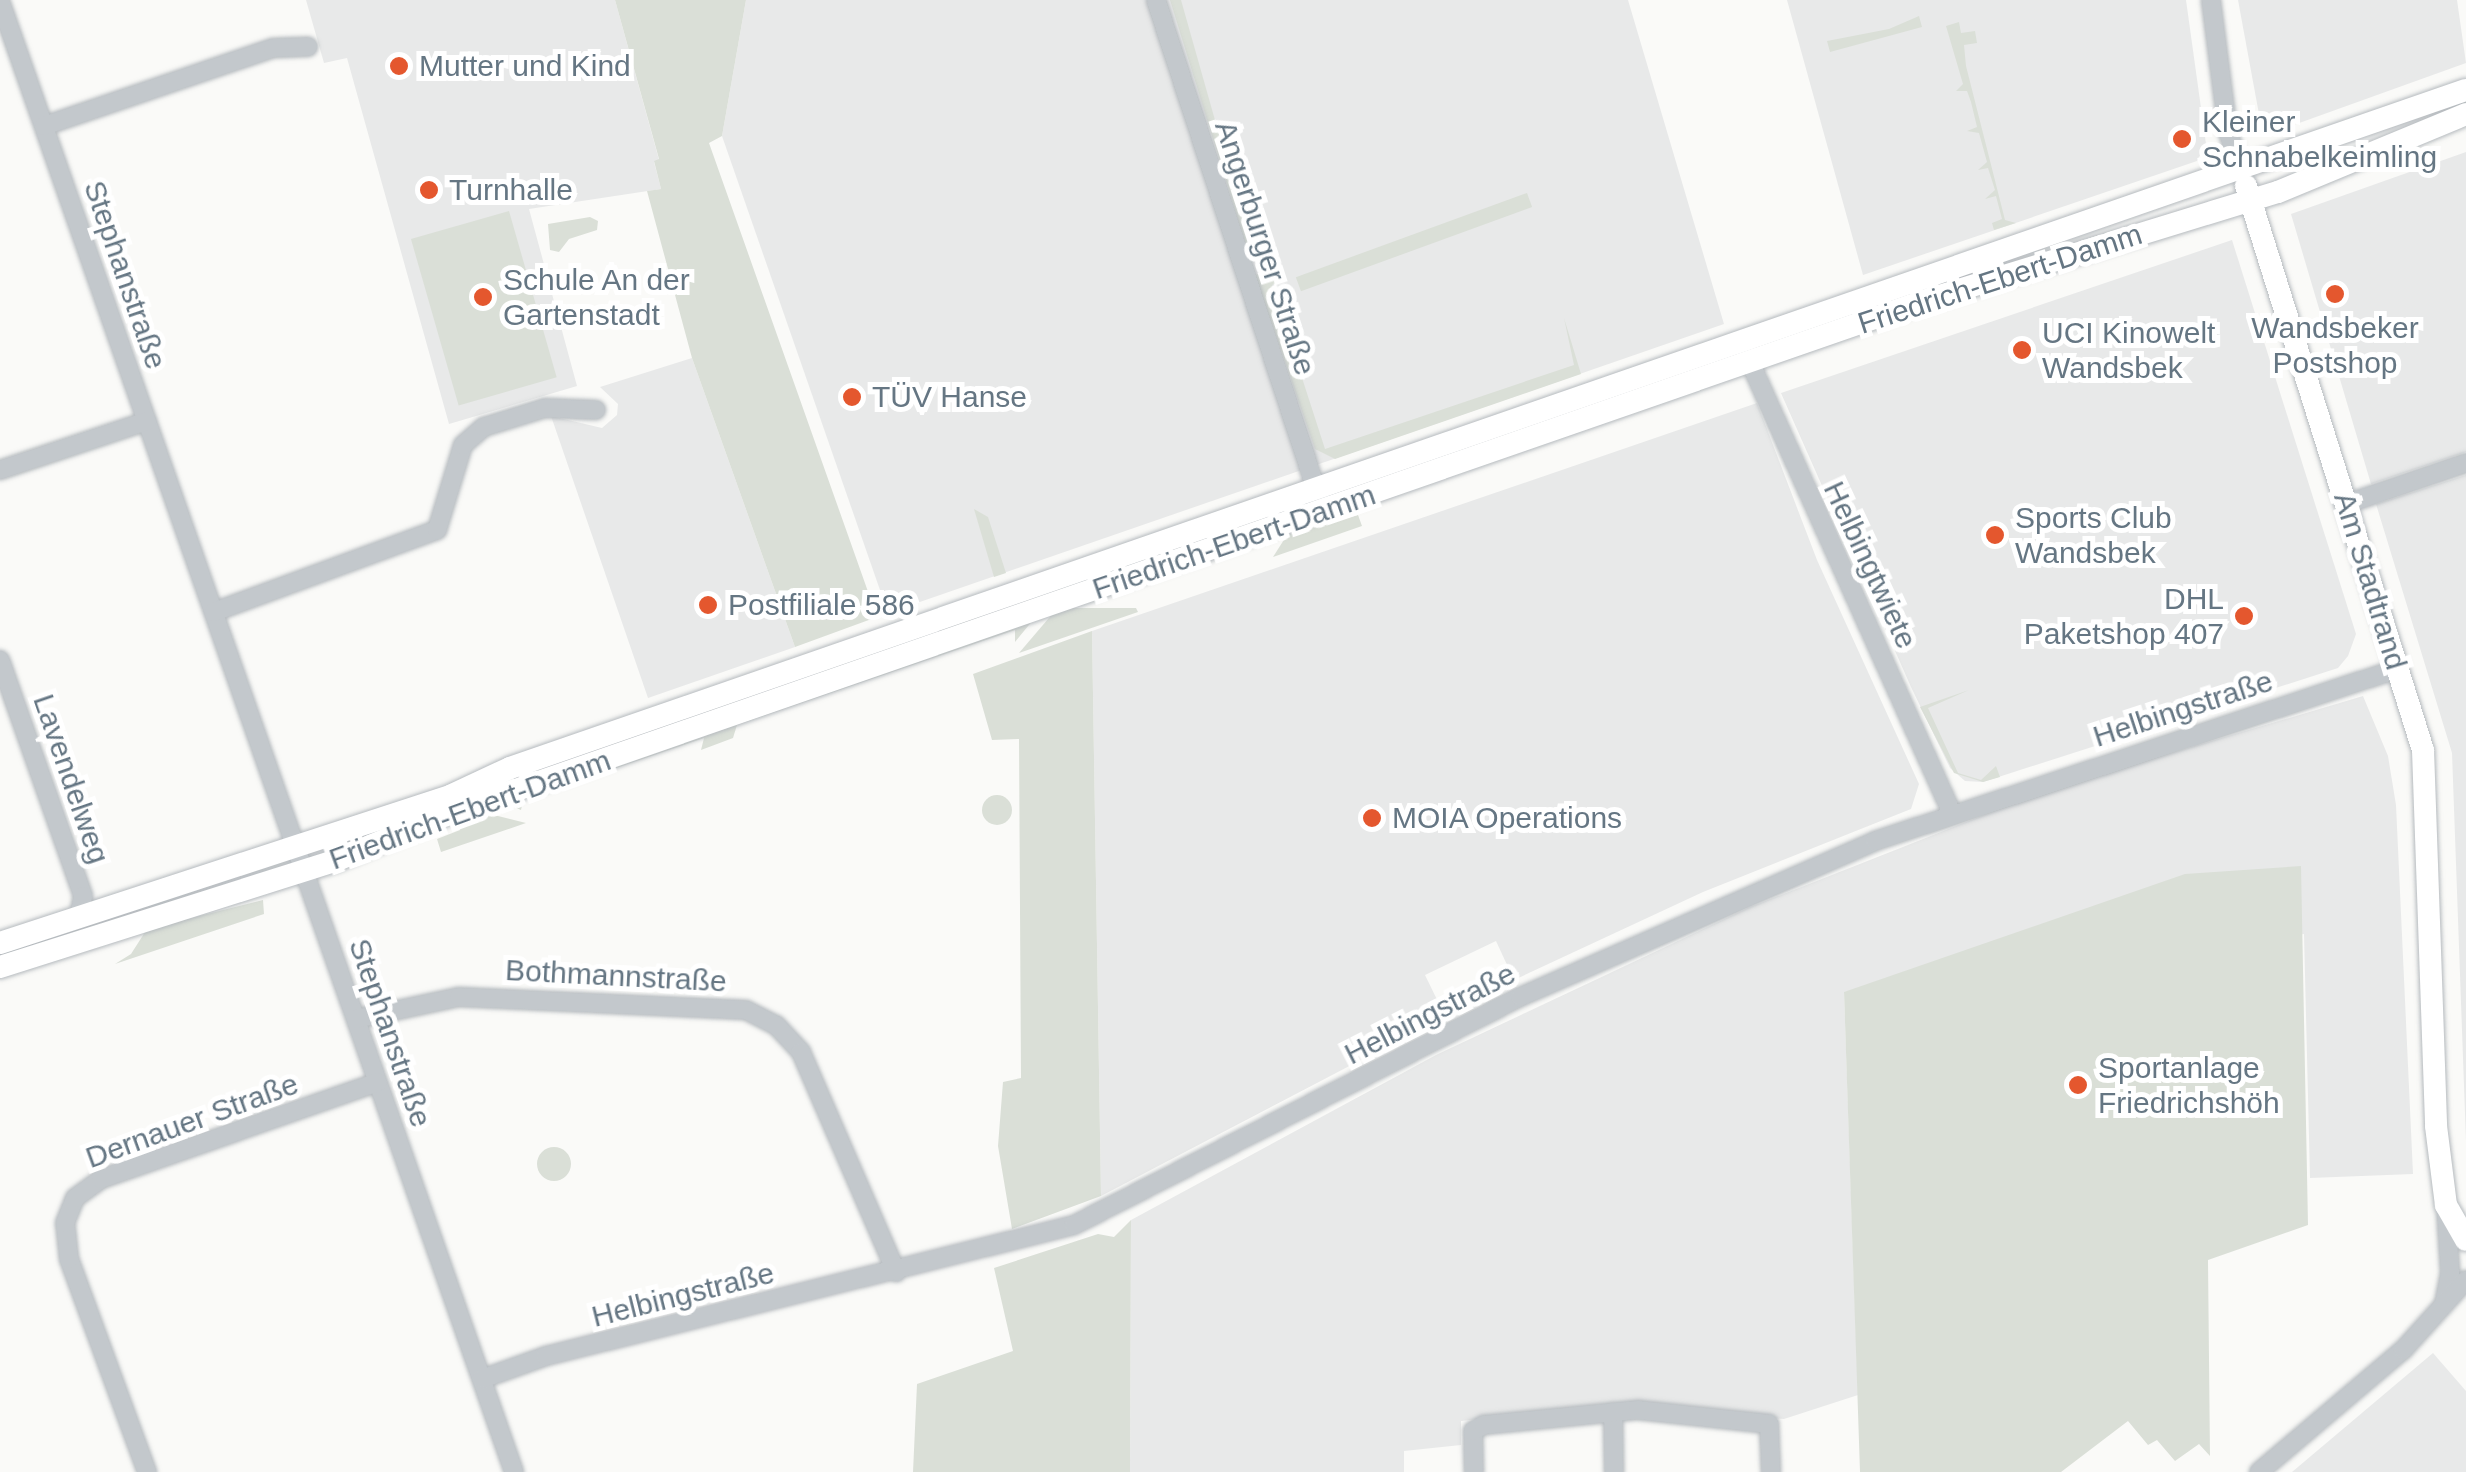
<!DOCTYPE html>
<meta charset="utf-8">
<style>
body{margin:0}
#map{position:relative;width:2466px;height:1472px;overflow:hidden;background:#fafaf8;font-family:Arial,sans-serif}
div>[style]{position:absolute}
.built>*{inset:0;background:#e8e9e9}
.green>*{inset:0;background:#dadfd7;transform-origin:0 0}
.round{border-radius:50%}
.roads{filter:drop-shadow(0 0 2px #b5babe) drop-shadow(0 0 2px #b5babe)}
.minor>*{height:18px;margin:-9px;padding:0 9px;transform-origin:9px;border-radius:9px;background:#c3c8cc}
.major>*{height:22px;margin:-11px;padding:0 11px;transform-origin:11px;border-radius:11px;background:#fff}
.dots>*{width:28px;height:28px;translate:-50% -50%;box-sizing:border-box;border:5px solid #fff;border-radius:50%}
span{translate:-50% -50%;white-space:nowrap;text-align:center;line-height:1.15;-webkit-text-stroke:10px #fff;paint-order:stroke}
.poi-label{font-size:30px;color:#657683}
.left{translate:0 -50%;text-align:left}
.right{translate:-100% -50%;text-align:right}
.street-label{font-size:30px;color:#657683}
</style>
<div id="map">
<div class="built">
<div style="clip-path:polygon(306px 0,615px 0,659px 160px,654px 162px,661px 189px,529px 209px,577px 386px,449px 424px,347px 58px,324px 63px)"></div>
<div style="clip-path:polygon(746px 0,1628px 0,1724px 324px,888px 613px,722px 136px)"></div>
<div style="clip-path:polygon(1787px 0,2186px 0,2206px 144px,2197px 161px,1863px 275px)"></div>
<div style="clip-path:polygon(2238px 0,2457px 0,2466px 63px,2263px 136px)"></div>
<div style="clip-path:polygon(2466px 152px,2466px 452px,2371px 484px,2291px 214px)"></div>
<div style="clip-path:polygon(2232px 240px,2356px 634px,2348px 656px,2338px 668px,1983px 782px,1965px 781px,1950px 768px,1911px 687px,1781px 393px)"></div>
<div style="clip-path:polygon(692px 358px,795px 647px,648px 698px,551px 416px,602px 428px,617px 415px,618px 404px,600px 387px)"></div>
<div style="clip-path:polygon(1757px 403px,1817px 560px,1919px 784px,1911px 809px,1703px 892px,1514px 980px,1496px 941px,1425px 975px,1445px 1016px,1101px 1196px,1092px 631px)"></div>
<div style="clip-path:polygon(2466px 475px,2466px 1141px,2452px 753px,2376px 504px)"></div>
<div style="clip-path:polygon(2363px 696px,2388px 756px,2396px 805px,2413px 1174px,2310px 1178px,2304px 934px,1844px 992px,1858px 1395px,1784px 1419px,1606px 1404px,1461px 1421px,1461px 1445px,1404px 1451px,1404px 1472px,1130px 1472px,1131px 1220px,1436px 1055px,1748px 908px,2047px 790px)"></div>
<div style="clip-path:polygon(2433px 1353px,2466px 1391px,2466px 1472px,2292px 1472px)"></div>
</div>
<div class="green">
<div style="clip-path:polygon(615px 0,746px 0,722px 136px,709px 143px,877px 617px,795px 647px,692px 358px,647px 191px,661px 189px,654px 161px,659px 159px)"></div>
<div style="clip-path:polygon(1170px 0,1181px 0,1252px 251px,1248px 252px)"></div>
<div style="clip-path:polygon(1919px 16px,1922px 27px,1830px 52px,1827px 41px,1889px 29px)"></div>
<div style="clip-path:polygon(1959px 22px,1961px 33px,1975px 31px,1977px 43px,1964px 45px,1966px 66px,2005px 220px,2016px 223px,1994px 230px,1992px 223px,2002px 219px,1996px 196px,1985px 199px,1995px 190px,1988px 168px,1978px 170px,1987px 162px,1979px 133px,1967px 131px,1977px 127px,1971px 102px,1967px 91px,1956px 91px,1963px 84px,1946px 26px)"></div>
<div style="left:1527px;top:193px;width:15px;height:246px;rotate:70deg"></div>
<div style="left:509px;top:211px;width:173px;height:102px;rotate:74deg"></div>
<div style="clip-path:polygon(590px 217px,598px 221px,597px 230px,569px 239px,559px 252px,550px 250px,548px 224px)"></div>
<div style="clip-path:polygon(1280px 267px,1284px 280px,1272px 285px,1325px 449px,1574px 365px,1564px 318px,1581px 374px,1335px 459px,1315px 449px,1255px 275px)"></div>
<div style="clip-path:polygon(974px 509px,988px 517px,1006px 573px,994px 577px)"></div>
<div style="clip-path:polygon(1843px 510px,1872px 588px,1866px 590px,1832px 514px)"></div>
<div style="clip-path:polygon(1358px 515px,1362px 526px,1273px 557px,1287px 535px)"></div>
<div style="clip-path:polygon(1069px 608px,1136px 608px,1138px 612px,1019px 653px,1054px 612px)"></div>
<div style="clip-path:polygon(1033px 620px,1015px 642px,1015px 630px,737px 725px,733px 738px,701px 750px,704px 738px,523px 800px,521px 810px,509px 805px)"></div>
<div style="clip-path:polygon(1092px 631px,1101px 1196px,1012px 1229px,998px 1146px,1003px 1082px,1021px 1078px,1019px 739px,992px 740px,973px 674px)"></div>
<div style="clip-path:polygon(1969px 690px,1928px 708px,1958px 773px,1981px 780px,1996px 766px,2000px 777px,1983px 782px,1954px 773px,1920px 707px)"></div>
<div class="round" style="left:982px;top:795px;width:30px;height:30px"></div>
<div style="clip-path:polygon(478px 811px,526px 823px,441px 852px,437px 839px,460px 830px,458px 823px)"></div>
<div style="clip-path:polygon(2301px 866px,2308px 1225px,2208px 1260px,2210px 1456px,2199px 1444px,2175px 1461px,2157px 1440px,2148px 1445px,2128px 1421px,2061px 1472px,1860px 1472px,1844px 992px,2185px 874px)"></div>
<div style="clip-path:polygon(263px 900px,264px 914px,115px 964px,131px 954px,147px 929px)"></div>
<div class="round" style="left:537px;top:1147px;width:34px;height:34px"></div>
<div style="clip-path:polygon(1131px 1220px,1130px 1472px,913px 1472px,917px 1384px,1013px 1351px,994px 1268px,1098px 1234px,1114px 1237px)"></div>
</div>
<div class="roads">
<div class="minor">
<div style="left:1156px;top:0;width:524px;rotate:71.88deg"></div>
<div style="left:2211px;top:0;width:133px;rotate:82.7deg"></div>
<div style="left:2228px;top:132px;width:39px;rotate:71deg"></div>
<div style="left:0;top:1px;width:1558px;rotate:70.74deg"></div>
<div style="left:44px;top:126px;width:242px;rotate:-18.8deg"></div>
<div style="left:273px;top:48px;width:35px;rotate:-2deg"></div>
<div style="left:1745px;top:351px;width:504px;rotate:65.88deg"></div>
<div style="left:0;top:470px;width:155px;rotate:-18.4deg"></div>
<div style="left:2346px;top:504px;width:127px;rotate:-18.9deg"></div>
<div style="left:214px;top:612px;width:238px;rotate:-20.2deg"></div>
<div style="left:437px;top:530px;width:89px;rotate:-73deg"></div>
<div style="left:463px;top:445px;width:28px;rotate:-41deg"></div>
<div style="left:484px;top:427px;width:64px;rotate:-17.3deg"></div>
<div style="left:545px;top:408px;width:51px;rotate:2.2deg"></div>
<div style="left:0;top:660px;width:250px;rotate:70.6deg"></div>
<div style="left:83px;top:896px;width:20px;rotate:101deg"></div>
<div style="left:356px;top:1019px;width:105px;rotate:-12.1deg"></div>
<div style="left:459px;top:997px;width:287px;rotate:2.6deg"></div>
<div style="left:746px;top:1010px;width:34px;rotate:27deg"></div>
<div style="left:776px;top:1025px;width:37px;rotate:47deg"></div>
<div style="left:801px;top:1052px;width:240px;rotate:66.6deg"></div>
<div style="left:2444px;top:1304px;width:33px;rotate:-79deg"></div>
<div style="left:2450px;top:1272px;width:66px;rotate:-93.5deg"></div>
<div style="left:482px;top:1379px;width:68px;rotate:-19.8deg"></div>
<div style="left:546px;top:1356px;width:544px;rotate:-13.93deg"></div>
<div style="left:1074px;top:1225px;width:501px;rotate:-27.08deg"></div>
<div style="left:1520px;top:997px;width:388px;rotate:-23.7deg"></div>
<div style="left:1875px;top:841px;width:550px;rotate:-18.24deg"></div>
<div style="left:1613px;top:1412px;width:60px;rotate:89deg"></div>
<div style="left:147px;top:1472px;width:227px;rotate:-110.1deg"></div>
<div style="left:69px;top:1259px;width:36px;rotate:-96deg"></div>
<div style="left:65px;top:1223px;width:27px;rotate:-68deg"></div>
<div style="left:75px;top:1198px;width:32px;rotate:-36deg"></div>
<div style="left:101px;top:1179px;width:293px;rotate:-19.3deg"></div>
<div style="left:1474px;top:1472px;width:41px;rotate:-91.4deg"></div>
<div style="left:1473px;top:1431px;width:13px;rotate:-29deg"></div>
<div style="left:1484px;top:1425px;width:155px;rotate:-5.6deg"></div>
<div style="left:1638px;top:1410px;width:132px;rotate:6.1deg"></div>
<div style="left:1769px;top:1424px;width:48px;rotate:87.6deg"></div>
<div style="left:2259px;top:1472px;width:189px;rotate:-40.3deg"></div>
<div style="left:2403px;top:1350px;width:94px;rotate:-48deg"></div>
</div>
<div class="major">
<div style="left:2246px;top:186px;width:591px;rotate:72.58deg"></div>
<div style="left:2423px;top:750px;width:376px;rotate:88deg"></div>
<div style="left:2436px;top:1126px;width:80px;rotate:82.8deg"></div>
<div style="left:2446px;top:1205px;width:40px;rotate:60.3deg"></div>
<div style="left:0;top:943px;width:476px;rotate:-18.1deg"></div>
<div style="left:452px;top:795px;width:64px;rotate:-25deg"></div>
<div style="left:510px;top:768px;width:2070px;rotate:-19.12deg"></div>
<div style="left:0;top:967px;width:354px;rotate:-17.6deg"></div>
<div style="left:337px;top:860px;width:116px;rotate:-22.8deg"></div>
<div style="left:444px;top:815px;width:1566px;rotate:-19.16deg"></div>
<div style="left:1923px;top:301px;width:371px;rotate:-17.1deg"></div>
<div style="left:2278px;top:192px;width:204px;rotate:-22.5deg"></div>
</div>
</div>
<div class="dots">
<div style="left:399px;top:66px;background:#e4572e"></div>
<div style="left:2182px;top:139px;background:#e4572e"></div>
<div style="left:429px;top:190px;background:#e4572e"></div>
<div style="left:2335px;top:294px;background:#e4572e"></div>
<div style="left:483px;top:297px;background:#e4572e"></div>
<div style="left:2022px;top:350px;background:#e4572e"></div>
<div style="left:852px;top:397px;background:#e4572e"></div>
<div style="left:1995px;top:535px;background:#e4572e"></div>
<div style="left:708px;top:605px;background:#e4572e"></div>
<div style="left:2244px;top:616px;background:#e4572e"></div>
<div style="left:1372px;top:818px;background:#e4572e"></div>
<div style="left:2078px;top:1085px;background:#e4572e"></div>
</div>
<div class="poi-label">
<span class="left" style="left:419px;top:66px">Mutter und Kind</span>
<span class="left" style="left:2202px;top:139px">Kleiner<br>Schnabelkeimling</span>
<span class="left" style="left:449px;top:190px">Turnhalle</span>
<span class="left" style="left:503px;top:297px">Schule An der<br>Gartenstadt</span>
<span style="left:2335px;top:345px">Wandsbeker<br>Postshop</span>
<span class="left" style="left:2042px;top:350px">UCI Kinowelt<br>Wandsbek</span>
<span class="left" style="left:872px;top:397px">TÜV Hanse</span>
<span class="left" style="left:2015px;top:535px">Sports Club<br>Wandsbek</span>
<span class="right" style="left:2224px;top:616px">DHL<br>Paketshop 407</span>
<span class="left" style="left:728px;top:605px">Postfiliale 586</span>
<span class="left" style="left:1392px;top:818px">MOIA Operations</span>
<span class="left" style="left:2098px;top:1085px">Sportanlage<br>Friedrichshöh</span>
</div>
<div class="street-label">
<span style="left:1265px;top:248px;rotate:72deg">Angerburger Straße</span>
<span style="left:125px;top:275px;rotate:71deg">Stephanstraße</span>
<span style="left:2000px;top:279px;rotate:-18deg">Friedrich-Ebert-Damm</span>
<span style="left:1234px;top:542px;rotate:-19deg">Friedrich-Ebert-Damm</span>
<span style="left:1870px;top:565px;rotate:65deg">Helbingtwiete</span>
<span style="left:2370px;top:581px;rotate:73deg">Am Stadtrand</span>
<span style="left:2183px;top:709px;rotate:-18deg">Helbingstraße</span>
<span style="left:71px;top:779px;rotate:71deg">Lavendelweg</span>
<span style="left:470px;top:810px;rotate:-20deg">Friedrich-Ebert-Damm</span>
<span style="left:616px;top:976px;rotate:3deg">Bothmannstraße</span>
<span style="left:1430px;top:1014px;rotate:-27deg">Helbingstraße</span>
<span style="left:390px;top:1033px;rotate:71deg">Stephanstraße</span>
<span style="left:192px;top:1121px;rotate:-20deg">Dernauer Straße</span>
<span style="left:683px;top:1295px;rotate:-14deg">Helbingstraße</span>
</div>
</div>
